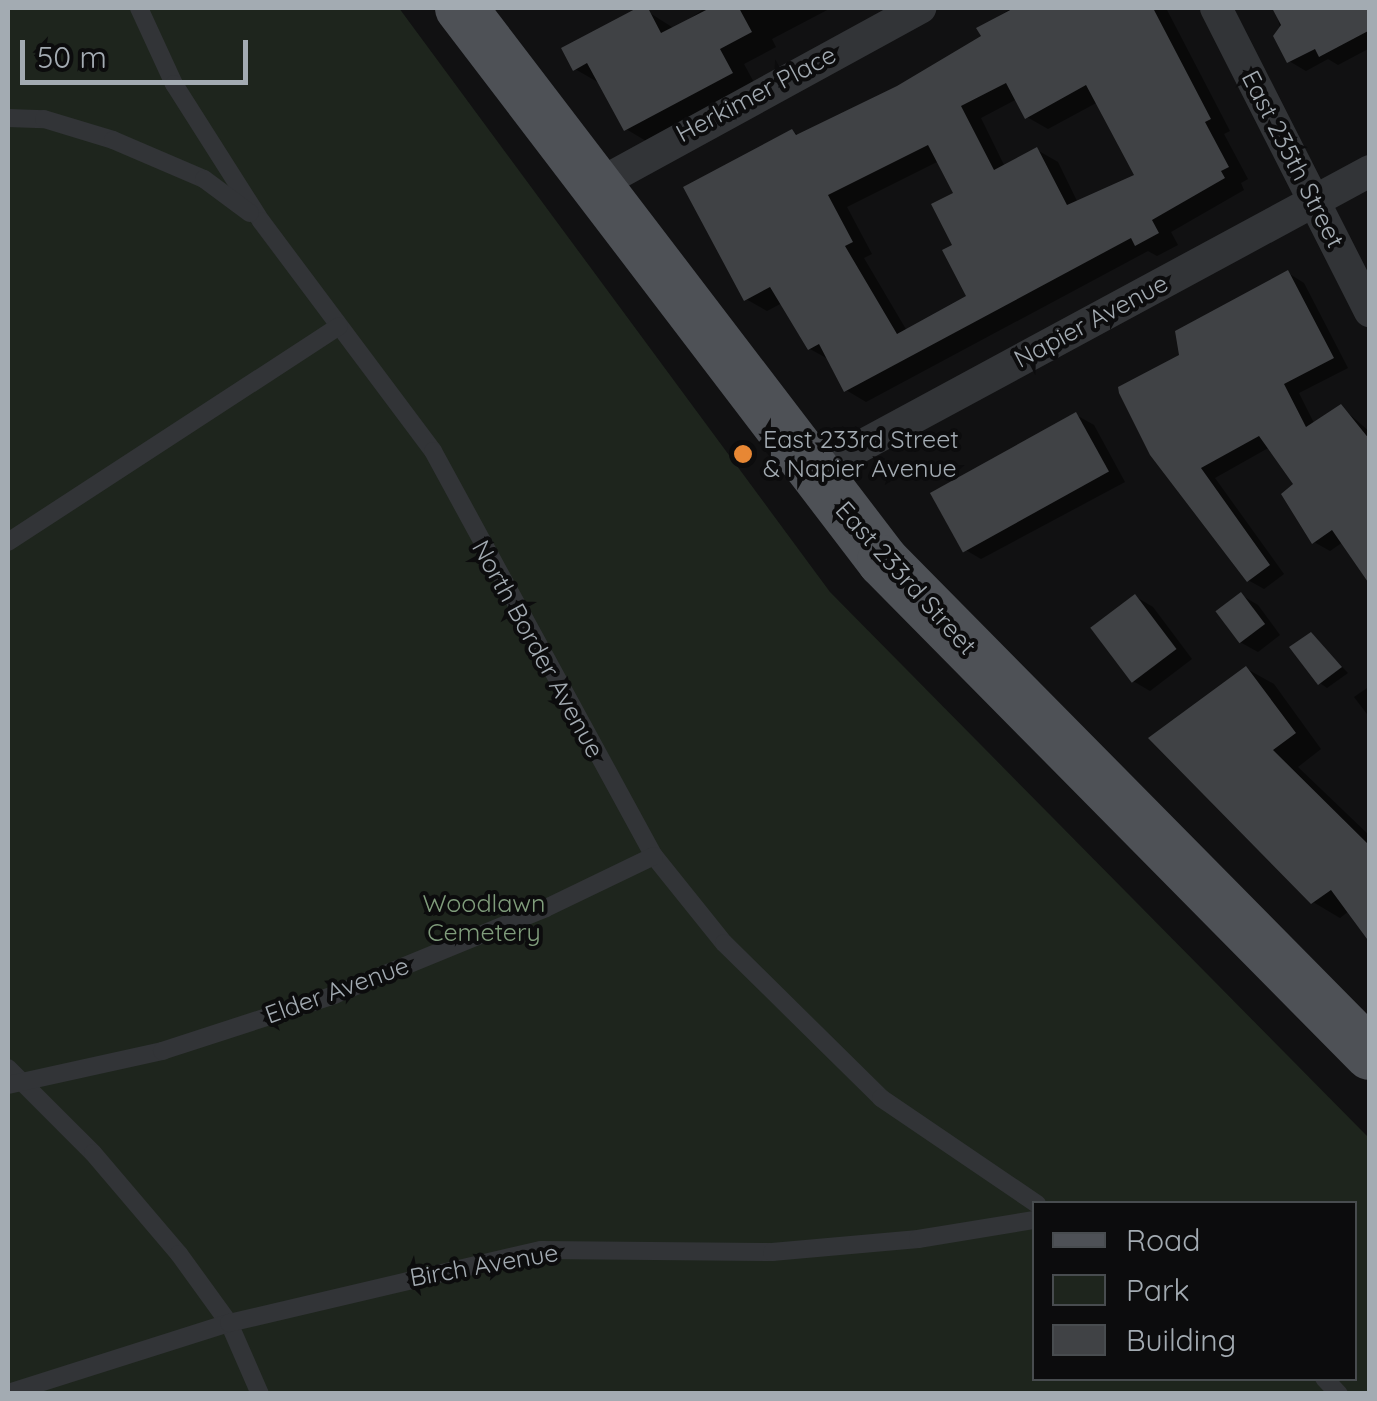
<!DOCTYPE html>
<style>
body{margin:0}
#map{position:relative;width:1377px;height:1401px;overflow:hidden;background:#111112;font-family:Quicksand,sans-serif}
div>[style]{position:absolute}
.green>*{inset:0;background:#1e251d}
.shadow>*{inset:0;background:#0007}
.building>*{inset:0;background:#404245;transform-origin:0 0}
.service>*{height:18px;margin:-9px;padding:0 9px;transform-origin:9px;border-radius:9px;background:#323437}
.minor>*{height:32px;margin:-16px;padding:0 16px;transform-origin:16px;border-radius:16px;background:#323437}
.primary>*{height:52px;margin:-26px;padding:0 26px;transform-origin:26px;border-radius:26px;background:#4e5156}
.dots>*{width:28px;height:28px;translate:-50% -50%;box-sizing:border-box;border:5px solid #0c0c0d;border-radius:50%}
span{translate:-50% -50%;white-space:nowrap;text-align:center;line-height:1.15;-webkit-text-stroke:8px #0c0c0d;paint-order:stroke}
.street-label{font-size:25px;color:#a3abb2}
.poi-label{font-size:25px;color:#a3abb2}
.left{translate:0 -50%;text-align:left}
.park-label{font-size:25px;color:#7f9c7b}
.frame{position:absolute;inset:0;border:10px solid #a3abb2;pointer-events:none}
.legend{position:absolute;left:1032px;top:1201px;width:325px;height:180px;box-sizing:border-box;background:#0c0c0d;border:2px solid #484c4f;margin:0;padding:12px 18px;list-style:none;font-size:30px;color:#a3abb2}
.legend li{display:flex;align-items:center;gap:20px;height:50px}
.legend b{width:50px;border:2px solid #484c4f}
.scale{position:absolute;left:20px;top:40px;width:228px;height:45px;box-sizing:border-box;border:5px solid #a3abb2;border-top:0;padding-left:12px;font-size:30px;line-height:35px;white-space:nowrap;color:#a3abb2;-webkit-text-stroke:8px #0c0c0d;paint-order:stroke}
</style>
<div id="map">
<div class="green">
<div style="clip-path:polygon(evenodd,8px 8px,399px 8px,830px 592px,1369px 1138px,1369px 1393px,8px 1394px,8px 8px,1034px 1204px,1354px 1204px,1354px 1378px,1034px 1378px,1034px 1204px)"></div>
</div>
<div class="shadow">
<div style="clip-path:polygon(642px 8px,675px 29px,705px 8px,831px 8px,772px 39px,776px 47px,744px 64px,757px 88px,651px 144px,626px 129px,601px 84px,575px 69px,564px 49px)"></div>
<div style="clip-path:polygon(evenodd,1012px 8px,1166px 8px,1230px 131px,1224px 134px,1248px 179px,1241px 183px,1244px 190px,1171px 232px,1178px 245px,1157px 256px,1148px 251px,866px 402px,846px 390px,830px 360px,810px 349px,782px 303px,767px 311px,746px 299px,792px 131px,800px 136px,898px 89px,984px 37px,979px 28px,1012px 8px,1017px 99px,1027px 117px,1048px 129px,1098px 102px,1138px 176px,1078px 203px,1058px 162px,1037px 150px,1005px 167px,981px 118px,1017px 99px,1012px 8px,939px 161px,956px 194px,956px 246px,969px 297px,907px 331px,864px 258px,872px 254px,847px 207px,939px 161px)"></div>
<div style="clip-path:polygon(1275px 8px,1370px 8px,1370px 48px,1338px 65px,1328px 59px,1306px 71px,1289px 61px)"></div>
<div style="clip-path:polygon(1288px 273px,1304px 283px,1348px 368px,1299px 393px,1315px 425px,1341px 407px,1370px 432px,1370px 580px,1343px 542px,1330px 551px,1314px 542px,1296px 484px,1270px 447px,1215px 478px,1284px 574px,1264px 589px,1248px 580px,1153px 453px,1182px 357px)"></div>
<div style="clip-path:polygon(1076px 415px,1094px 425px,1125px 482px,981px 559px,964px 549px)"></div>
<div style="clip-path:polygon(1241px 595px,1258px 605px,1280px 635px,1258px 652px,1240px 642px)"></div>
<div style="clip-path:polygon(1136px 597px,1153px 607px,1192px 659px,1150px 691px,1133px 681px)"></div>
<div style="clip-path:polygon(1311px 635px,1348px 673px,1327px 688px,1320px 683px)"></div>
<div style="clip-path:polygon(1247px 669px,1274px 684px,1321px 749px,1298px 767px,1370px 836px,1370px 939px,1349px 911px,1340px 918px,1313px 902px)"></div>
<div style="clip-path:polygon(1370px 686px,1370px 718px,1354px 697px)"></div>
</div>
<div class="building">
<div style="clip-path:polygon(637px 8px,648px 8px,661px 33px,710px 8px,739px 8px,752px 32px,720px 49px,733px 73px,624px 131px,587px 63px,573px 71px,561px 48px)"></div>
<div style="clip-path:polygon(evenodd,1014px 8px,1153px 8px,1211px 119px,1205px 122px,1229px 167px,1221px 171px,1225px 178px,1152px 220px,1159px 233px,1135px 246px,1131px 238px,844px 392px,819px 344px,808px 350px,770px 287px,744px 301px,683px 187px,792px 129px,796px 135px,897px 86px,981px 36px,976px 28px,1014px 8px,1006px 83px,1025px 119px,1086px 85px,1134px 175px,1067px 205px,1037px 147px,994px 170px,961px 106px,1006px 83px,1014px 8px,928px 145px,953px 193px,931px 204px,952px 245px,942px 250px,966px 296px,897px 334px,845px 246px,853px 242px,828px 195px,928px 145px)"></div>
<div style="clip-path:polygon(1272px 8px,1370px 8px,1370px 30px,1319px 57px,1315px 49px,1287px 63px,1273px 36px,1281px 25px)"></div>
<div style="clip-path:polygon(1288px 270px,1334px 358px,1284px 384px,1306px 427px,1341px 404px,1370px 440px,1370px 585px,1332px 530px,1312px 544px,1281px 494px,1293px 484px,1259px 436px,1201px 468px,1270px 565px,1247px 582px,1150px 455px,1119px 393px,1118px 387px,1179px 355px,1175px 331px)"></div>
<div style="left:1076px;top:412px;width:68px;height:167px;rotate:61deg"></div>
<div style="left:1241px;top:592px;width:40px;height:32px;rotate:53deg"></div>
<div style="left:1135px;top:594px;width:69px;height:56px;rotate:53deg"></div>
<div style="clip-path:polygon(1311px 632px,1342px 667px,1318px 685px,1289px 647px)"></div>
<div style="clip-path:polygon(1246px 666px,1296px 733px,1273px 750px,1370px 846px,1370px 943px,1331px 890px,1311px 904px,1148px 738px)"></div>
</div>
<div class="service">
<div style="left:139px;top:8px;width:84px;rotate:65.3deg"></div>
<div style="left:174px;top:84px;width:162px;rotate:57.6deg"></div>
<div style="left:261px;top:221px;width:287px;rotate:53.2deg"></div>
<div style="left:433px;top:451px;width:461px;rotate:61.4deg"></div>
<div style="left:654px;top:856px;width:112px;rotate:51.2deg"></div>
<div style="left:724px;top:943px;width:221px;rotate:44.6deg"></div>
<div style="left:881px;top:1098px;width:189px;rotate:34.2deg"></div>
<div style="left:8px;top:118px;width:36px;rotate:2deg"></div>
<div style="left:44px;top:119px;width:72px;rotate:16.9deg"></div>
<div style="left:113px;top:140px;width:99px;rotate:23.2deg"></div>
<div style="left:204px;top:179px;width:57px;rotate:36.5deg"></div>
<div style="left:8px;top:542px;width:395px;rotate:-33.1deg"></div>
<div style="left:8px;top:1068px;width:120px;rotate:45deg"></div>
<div style="left:93px;top:1153px;width:133px;rotate:49.6deg"></div>
<div style="left:179px;top:1254px;width:85px;rotate:54.1deg"></div>
<div style="left:229px;top:1323px;width:77px;rotate:66.4deg"></div>
<div style="left:8px;top:1085px;width:158px;rotate:-12.4deg"></div>
<div style="left:162px;top:1051px;width:181px;rotate:-18deg"></div>
<div style="left:334px;top:995px;width:229px;rotate:-22.3deg"></div>
<div style="left:546px;top:908px;width:120px;rotate:-25.7deg"></div>
<div style="left:1324px;top:1378px;width:22px;rotate:47deg"></div>
<div style="left:8px;top:1393px;width:232px;rotate:-17.6deg"></div>
<div style="left:229px;top:1323px;width:320px;rotate:-13.2deg"></div>
<div style="left:541px;top:1250px;width:231px;rotate:0.5deg"></div>
<div style="left:772px;top:1252px;width:147px;rotate:-5.1deg"></div>
<div style="left:918px;top:1239px;width:118px;rotate:-9.3deg"></div>
</div>
<div class="minor">
<div style="left:1216px;top:8px;width:340px;rotate:63.1deg"></div>
<div style="left:595px;top:186px;width:371px;rotate:-28.7deg"></div>
<div style="left:813px;top:472px;width:633px;rotate:-28.39deg"></div>
</div>
<div class="primary">
<div style="left:461px;top:8px;width:696px;rotate:52.65deg"></div>
<div style="left:883px;top:561px;width:693px;rotate:45.35deg"></div>
</div>
<div class="dots">
<div style="left:743px;top:454px;background:#e78734"></div>
</div>
<div class="street-label">
<span style="left:756px;top:94px;rotate:-28deg">Herkimer Place</span>
<span style="left:1293px;top:159px;rotate:63deg">East 235th Street</span>
<span style="left:1091px;top:321px;rotate:-28deg">Napier Avenue</span>
<span style="left:906px;top:578px;rotate:48deg">East 233rd Street</span>
<span style="left:538px;top:649px;rotate:61deg">North Border Avenue</span>
<span style="left:337px;top:990px;rotate:-20deg">Elder Avenue</span>
<span style="left:484px;top:1265px;rotate:-10deg">Birch Avenue</span>
</div>
<div class="poi-label">
<span class="left" style="left:763px;top:454px">East 233rd Street<br>&amp; Napier Avenue</span>
</div>
<div class="park-label">
<span style="left:484px;top:918px">Woodlawn<br>Cemetery</span>
</div>
<div class="frame"></div>
<ul class="legend">
<li><b style="height:12px;background:#4e5156"></b>Road</li>
<li><b style="height:28px;background:#1e251d"></b>Park</li>
<li><b style="height:28px;background:#404245"></b>Building</li>
</ul>
<div class="scale">50 m</div>
</div>
